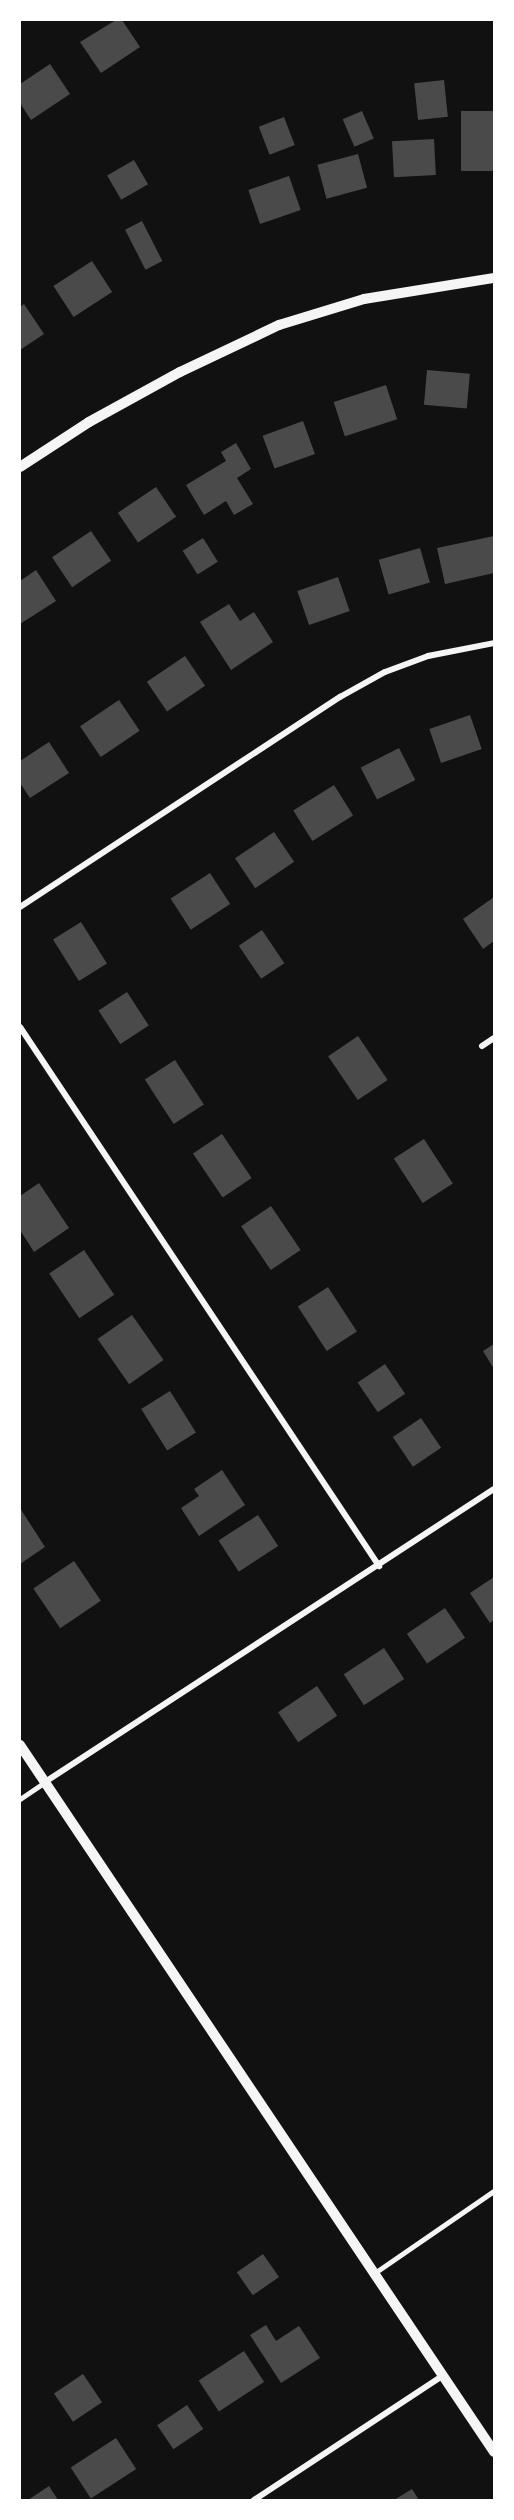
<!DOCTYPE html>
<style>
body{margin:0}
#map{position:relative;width:514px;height:2520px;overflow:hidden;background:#111;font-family:Barlow,sans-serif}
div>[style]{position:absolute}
.building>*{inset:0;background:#4a4a4a;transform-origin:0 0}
.service>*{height:4.5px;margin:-2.25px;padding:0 2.25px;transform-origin:2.25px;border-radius:2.25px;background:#f5f5f5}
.minor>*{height:6px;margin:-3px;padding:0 3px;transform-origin:3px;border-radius:3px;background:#f5f5f5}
.tertiary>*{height:10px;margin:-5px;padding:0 5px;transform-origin:5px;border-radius:5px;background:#f5f5f5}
span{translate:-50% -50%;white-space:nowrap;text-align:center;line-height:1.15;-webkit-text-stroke:5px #fff;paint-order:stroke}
.frame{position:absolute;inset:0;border:21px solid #fff;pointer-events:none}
</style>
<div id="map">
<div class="building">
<div style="clip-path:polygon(116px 20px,122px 20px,140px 47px,101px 73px,80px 42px)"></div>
<div style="clip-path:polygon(50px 64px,70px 94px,31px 120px,20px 103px,20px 84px)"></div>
<div style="left:444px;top:80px;width:37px;height:30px;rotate:84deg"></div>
<div style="left:362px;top:111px;width:30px;height:21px;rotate:67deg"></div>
<div style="left:494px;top:111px;width:60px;height:33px;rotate:90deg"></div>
<div style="left:284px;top:117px;width:30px;height:27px;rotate:69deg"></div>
<div style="left:434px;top:139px;width:36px;height:42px;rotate:87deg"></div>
<div style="left:358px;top:154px;width:35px;height:42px;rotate:75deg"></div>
<div style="left:134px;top:160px;width:28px;height:31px;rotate:60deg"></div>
<div style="left:289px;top:176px;width:36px;height:43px;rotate:71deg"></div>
<div style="left:142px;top:221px;width:45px;height:19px;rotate:63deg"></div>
<div style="left:92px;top:261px;width:37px;height:46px;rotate:57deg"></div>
<div style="clip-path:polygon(24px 304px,44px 334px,20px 350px,20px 307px)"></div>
<div style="left:427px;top:370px;width:43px;height:35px;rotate:5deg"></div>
<div style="left:386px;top:385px;width:36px;height:55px;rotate:72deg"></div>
<div style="left:303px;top:421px;width:35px;height:43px;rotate:70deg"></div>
<div style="clip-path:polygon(236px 443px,251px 469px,237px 478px,253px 504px,234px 515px,226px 501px,204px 515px,186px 485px,226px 461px,221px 452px)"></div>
<div style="left:156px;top:487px;width:36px;height:46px;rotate:56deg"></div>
<div style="left:91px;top:531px;width:36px;height:47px;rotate:56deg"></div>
<div style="clip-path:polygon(494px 536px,494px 573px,445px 584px,437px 548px)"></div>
<div style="left:203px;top:538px;width:28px;height:24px;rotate:58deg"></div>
<div style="left:420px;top:548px;width:36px;height:43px;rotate:74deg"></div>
<div style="clip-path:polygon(36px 570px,56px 601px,20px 624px,20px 581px)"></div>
<div style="left:338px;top:577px;width:36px;height:43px;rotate:71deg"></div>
<div style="clip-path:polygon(229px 604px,240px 621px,254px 612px,273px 642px,231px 670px,200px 622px)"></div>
<div style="left:185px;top:656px;width:36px;height:46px;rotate:56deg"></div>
<div style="left:119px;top:700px;width:37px;height:47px;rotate:56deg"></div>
<div style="left:470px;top:715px;width:36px;height:43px;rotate:71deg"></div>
<div style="clip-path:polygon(49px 742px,69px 773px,30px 798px,20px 783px,20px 761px)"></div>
<div style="left:399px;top:748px;width:36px;height:43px;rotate:63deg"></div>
<div style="left:334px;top:785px;width:36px;height:48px;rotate:58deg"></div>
<div style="left:274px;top:832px;width:36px;height:47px;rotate:56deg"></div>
<div style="left:210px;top:873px;width:37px;height:47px;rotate:57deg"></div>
<div style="clip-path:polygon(494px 897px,494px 941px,483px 949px,463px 919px)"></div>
<div style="left:81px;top:922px;width:49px;height:33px;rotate:58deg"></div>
<div style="left:262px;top:930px;width:40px;height:28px;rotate:56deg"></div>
<div style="left:127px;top:992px;width:40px;height:34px;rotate:57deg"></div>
<div style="left:358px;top:1036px;width:53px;height:36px;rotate:56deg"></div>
<div style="left:175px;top:1060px;width:53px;height:36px;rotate:57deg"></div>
<div style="left:222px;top:1134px;width:53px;height:35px;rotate:56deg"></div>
<div style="left:424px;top:1139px;width:53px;height:36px;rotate:57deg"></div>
<div style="clip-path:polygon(39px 1183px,69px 1228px,34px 1252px,20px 1230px,20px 1196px)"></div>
<div style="left:271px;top:1206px;width:53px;height:36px;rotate:56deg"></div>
<div style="left:84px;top:1250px;width:54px;height:42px;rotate:56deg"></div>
<div style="left:328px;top:1287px;width:53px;height:36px;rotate:57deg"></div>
<div style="left:132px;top:1315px;width:55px;height:42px;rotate:55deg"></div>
<div style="clip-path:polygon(494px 1344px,494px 1369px,483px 1351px)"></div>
<div style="left:385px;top:1364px;width:36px;height:33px;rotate:56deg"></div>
<div style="left:170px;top:1391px;width:49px;height:34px;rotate:58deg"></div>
<div style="left:421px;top:1418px;width:36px;height:34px;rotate:56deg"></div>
<div style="clip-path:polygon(222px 1470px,245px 1505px,199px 1536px,181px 1508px,199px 1496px,194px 1489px)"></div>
<div style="clip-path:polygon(20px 1508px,45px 1547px,20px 1564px)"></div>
<div style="left:258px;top:1515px;width:37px;height:47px;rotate:57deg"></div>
<div style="left:74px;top:1561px;width:48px;height:49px;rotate:56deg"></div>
<div style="clip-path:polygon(494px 1577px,494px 1620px,490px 1623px,470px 1593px)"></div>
<div style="left:445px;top:1608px;width:36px;height:46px;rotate:56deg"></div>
<div style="left:384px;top:1648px;width:37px;height:48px;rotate:57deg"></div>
<div style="left:317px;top:1686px;width:36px;height:47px;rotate:56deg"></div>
<div style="left:263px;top:2254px;width:28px;height:32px;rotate:55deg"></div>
<div style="clip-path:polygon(266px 2325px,276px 2341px,299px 2326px,320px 2358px,281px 2383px,250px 2335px)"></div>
<div style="left:244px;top:2351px;width:37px;height:54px;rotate:57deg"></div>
<div style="left:83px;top:2374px;width:34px;height:35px;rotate:56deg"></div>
<div style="left:187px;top:2405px;width:29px;height:36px;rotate:56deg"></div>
<div style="left:116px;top:2438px;width:37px;height:54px;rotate:57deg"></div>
<div style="clip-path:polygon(49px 2486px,58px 2500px,28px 2500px)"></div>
<div style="clip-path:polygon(412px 2489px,419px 2500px,394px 2500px)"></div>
</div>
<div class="service">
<div style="left:20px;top:1799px;width:30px;rotate:-34deg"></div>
<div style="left:376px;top:2272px;width:143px;rotate:-34.5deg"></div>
</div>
<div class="minor">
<div style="left:20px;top:907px;width:383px;rotate:-33.3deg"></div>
<div style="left:340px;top:697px;width:51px;rotate:-29.1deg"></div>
<div style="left:385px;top:672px;width:46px;rotate:-20.4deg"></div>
<div style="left:428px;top:656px;width:67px;rotate:-11.1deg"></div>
<div style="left:20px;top:1027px;width:648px;rotate:56.33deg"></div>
<div style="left:482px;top:1046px;width:14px;rotate:-34deg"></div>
<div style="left:45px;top:1782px;width:536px;rotate:-33.13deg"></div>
<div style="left:254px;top:2500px;width:225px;rotate:-33.4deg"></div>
</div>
<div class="tertiary">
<div style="left:20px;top:467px;width:82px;rotate:-33.1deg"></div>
<div style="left:89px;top:422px;width:104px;rotate:-28.8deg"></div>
<div style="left:180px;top:372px;width:110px;rotate:-25.4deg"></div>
<div style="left:279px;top:325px;width:89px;rotate:-17deg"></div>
<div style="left:364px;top:299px;width:132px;rotate:-9.2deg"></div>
<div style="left:20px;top:1745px;width:851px;rotate:56.16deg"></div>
</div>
<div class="frame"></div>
</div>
